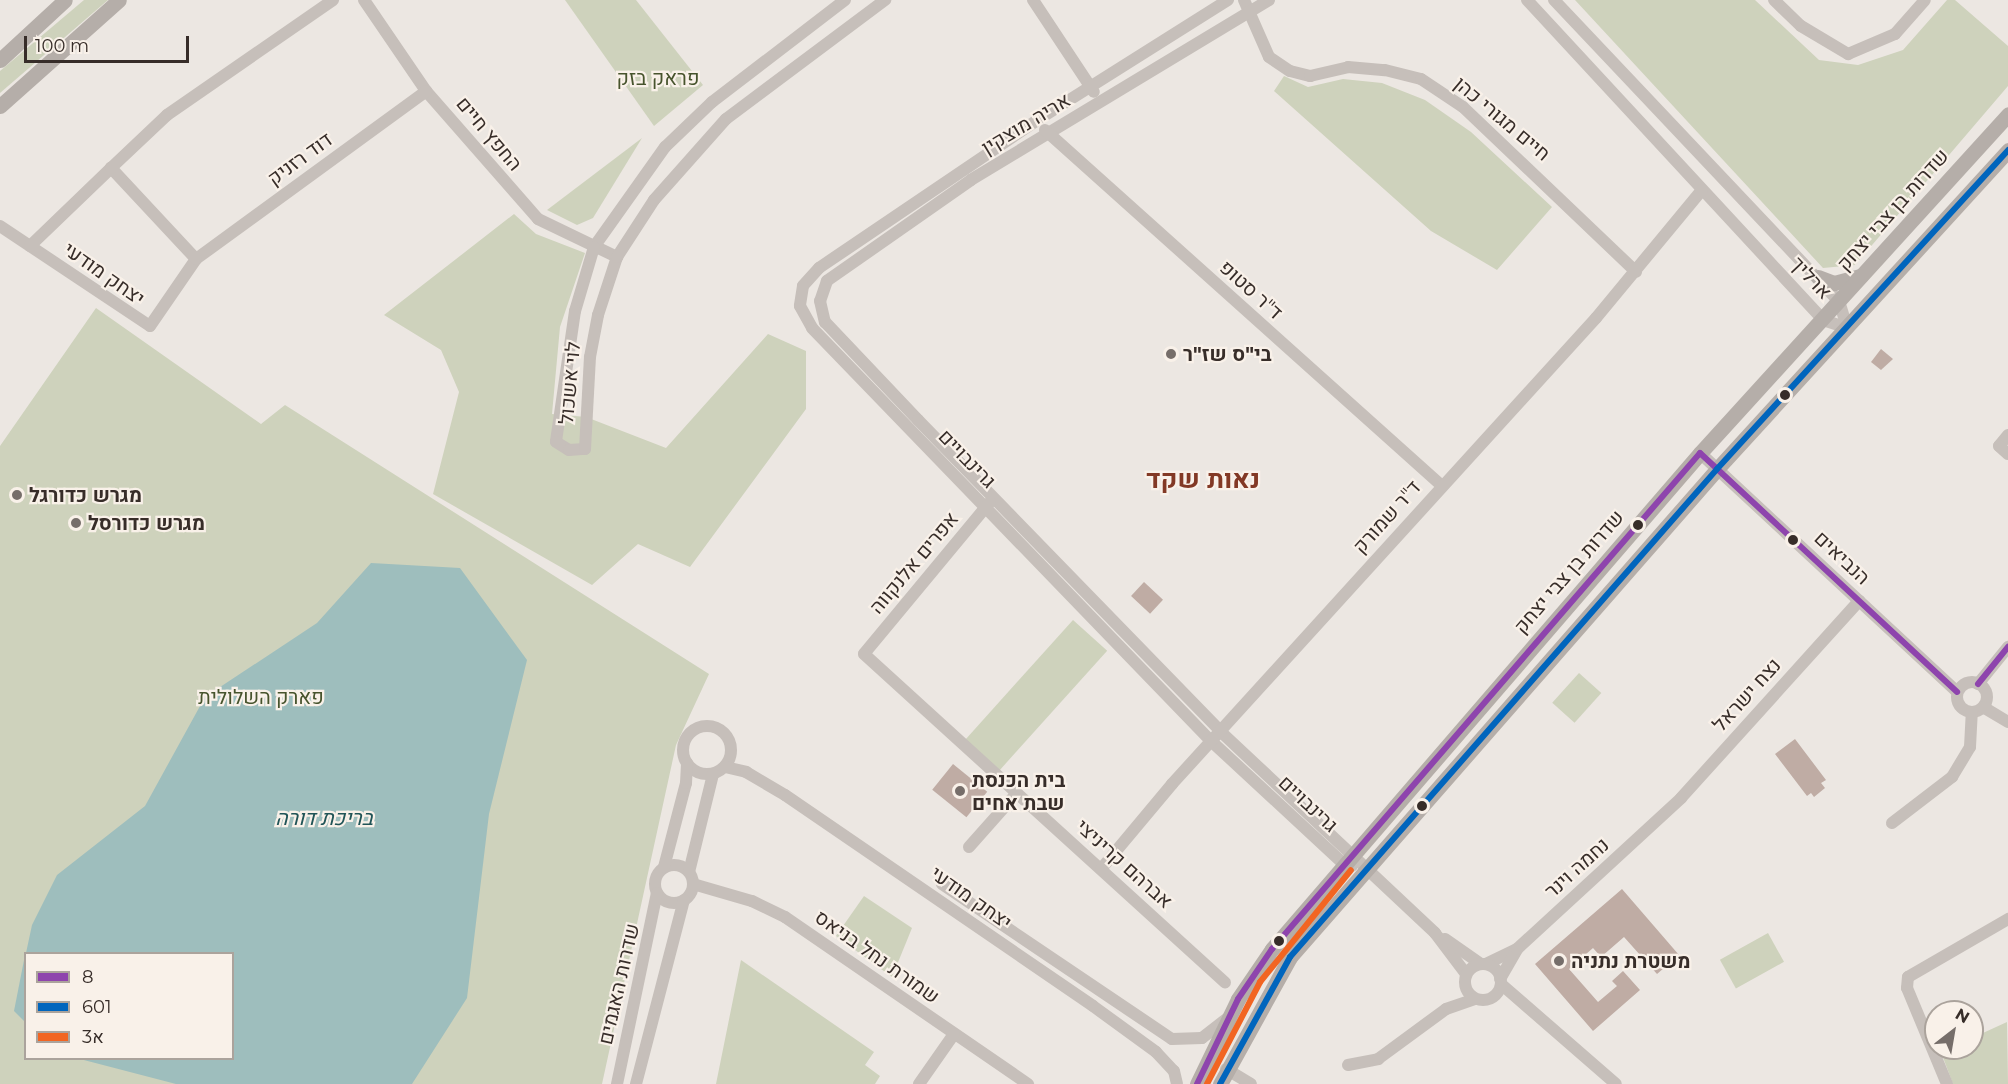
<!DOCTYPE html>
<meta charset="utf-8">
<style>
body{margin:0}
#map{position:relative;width:2008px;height:1084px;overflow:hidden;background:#ece7e2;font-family:Montserrat,Heebo,sans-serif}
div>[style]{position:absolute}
.green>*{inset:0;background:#ced2bc;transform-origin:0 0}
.water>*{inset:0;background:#9ebebd}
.building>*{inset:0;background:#bfaca4;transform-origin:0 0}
.minor>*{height:12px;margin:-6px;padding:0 6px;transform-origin:6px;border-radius:6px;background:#c6bfba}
.minor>.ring{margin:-6px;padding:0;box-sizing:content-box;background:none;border:12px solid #c6bfba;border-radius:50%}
.major>*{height:15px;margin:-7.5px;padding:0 7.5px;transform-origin:7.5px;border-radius:7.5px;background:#b5aea9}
.bus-1>*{height:6px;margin:-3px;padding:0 3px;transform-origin:3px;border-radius:3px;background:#8e44ad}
.bus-2>*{height:6px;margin:-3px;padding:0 3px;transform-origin:3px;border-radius:3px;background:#0065bd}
.bus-3>*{height:6px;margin:-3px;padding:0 3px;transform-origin:3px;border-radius:3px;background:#f26522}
.dots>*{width:16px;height:16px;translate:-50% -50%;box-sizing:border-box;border:3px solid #f9f1e9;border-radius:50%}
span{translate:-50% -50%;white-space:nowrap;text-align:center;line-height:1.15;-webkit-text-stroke:4.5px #f9f1e9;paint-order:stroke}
.park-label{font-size:20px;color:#47542d}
.street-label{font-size:20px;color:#372d29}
.poi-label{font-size:20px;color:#372d29;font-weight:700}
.left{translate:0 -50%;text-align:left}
.water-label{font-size:21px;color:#205457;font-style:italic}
.district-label{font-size:26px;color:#833925;font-weight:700}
.legend{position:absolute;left:24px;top:952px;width:210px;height:108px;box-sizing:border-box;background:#f9f1e9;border:2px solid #aba39c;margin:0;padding:8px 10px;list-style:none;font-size:18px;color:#372d29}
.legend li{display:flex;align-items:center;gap:12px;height:30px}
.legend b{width:30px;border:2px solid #aba39c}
.north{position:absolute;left:1924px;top:1000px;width:60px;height:60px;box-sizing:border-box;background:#f9f1e9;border:2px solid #aba39c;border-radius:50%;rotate:31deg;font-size:16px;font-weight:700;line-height:24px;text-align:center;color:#372d29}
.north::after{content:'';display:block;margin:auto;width:21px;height:27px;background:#766e6a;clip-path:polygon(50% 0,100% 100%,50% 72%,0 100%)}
.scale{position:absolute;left:24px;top:36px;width:165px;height:27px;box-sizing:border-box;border:3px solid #372d29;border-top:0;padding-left:8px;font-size:18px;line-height:21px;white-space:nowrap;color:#372d29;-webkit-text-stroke:4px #f9f1e9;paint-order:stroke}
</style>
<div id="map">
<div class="green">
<div style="clip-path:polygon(84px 0,108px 0,0 93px,0 71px)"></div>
<div style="clip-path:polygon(565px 0,636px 0,703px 85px,654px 126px)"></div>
<div style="clip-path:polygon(1575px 0,1755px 0,1819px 60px,1858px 65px,1903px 50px,1947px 0,1955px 0,2008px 46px,2008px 86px,1855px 265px,1823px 268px)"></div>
<div style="clip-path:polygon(1284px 76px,1308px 87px,1343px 79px,1382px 83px,1425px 100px,1471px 132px,1552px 207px,1497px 270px,1431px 231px,1274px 91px)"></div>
<div style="clip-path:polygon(642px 138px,593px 218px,577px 225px,547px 210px)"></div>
<div style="clip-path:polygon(514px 214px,536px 234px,585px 253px,560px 327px,552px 414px,586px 417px,666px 448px,768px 334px,806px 351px,806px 409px,690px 567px,638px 544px,592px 585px,433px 494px,459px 392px,441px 350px,384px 315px)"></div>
<div style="clip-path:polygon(evenodd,96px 308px,261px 424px,285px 405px,709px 674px,676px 745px,602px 1084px,0 1084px,0 446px,96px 308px,26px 954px,232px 954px,232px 1058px,26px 1058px,26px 954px)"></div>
<div style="left:1073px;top:620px;width:46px;height:161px;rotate:42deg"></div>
<div style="left:1579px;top:673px;width:30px;height:40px;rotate:42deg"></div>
<div style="clip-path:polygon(864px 896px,912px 928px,892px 977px,836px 936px)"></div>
<div style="left:1768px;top:933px;width:33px;height:55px;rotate:61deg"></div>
<div style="clip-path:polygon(741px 960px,874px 1052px,865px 1065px,880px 1076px,875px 1084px,716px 1084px)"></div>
<div style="clip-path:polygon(2007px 1022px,2008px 1084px,1953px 1084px,1941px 1052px,1972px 1048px,1972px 1038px)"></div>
</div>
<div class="water">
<div style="clip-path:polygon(371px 563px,460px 568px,527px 660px,489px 814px,467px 998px,412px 1084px,176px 1084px,80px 1059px,232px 1058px,232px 954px,26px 953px,32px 925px,57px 875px,145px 806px,205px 697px,317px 623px)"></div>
<div style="clip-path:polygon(25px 955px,25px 1022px,14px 1011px)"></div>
</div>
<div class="building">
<div style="clip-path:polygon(1881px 349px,1893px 359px,1881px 370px,1871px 362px)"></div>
<div style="left:1144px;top:582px;width:26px;height:19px;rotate:43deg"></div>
<div style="clip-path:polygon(1795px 739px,1826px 780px,1821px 783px,1825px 788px,1814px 797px,1811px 793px,1807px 796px,1775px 754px)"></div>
<div style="left:953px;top:764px;width:44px;height:33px;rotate:39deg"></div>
<div style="clip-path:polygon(1622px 889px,1679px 955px,1657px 974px,1624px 937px,1601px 957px,1593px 948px,1569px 969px,1598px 1002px,1617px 986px,1612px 981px,1623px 971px,1640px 990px,1593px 1031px,1535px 964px)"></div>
</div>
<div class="minor">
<div style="left:364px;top:0;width:110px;rotate:55.7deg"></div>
<div style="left:426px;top:91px;width:170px;rotate:48.8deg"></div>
<div style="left:538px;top:219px;width:88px;rotate:25.7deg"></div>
<div style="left:845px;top:0;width:168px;rotate:142.5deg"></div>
<div style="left:712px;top:102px;width:65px;rotate:136.2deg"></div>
<div style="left:665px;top:147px;width:123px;rotate:125.4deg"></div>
<div style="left:594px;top:247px;width:67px;rotate:106.5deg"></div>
<div style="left:575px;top:311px;width:132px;rotate:98.3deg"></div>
<div style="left:556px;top:442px;width:15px;rotate:32deg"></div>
<div style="left:569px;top:450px;width:16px;rotate:-4deg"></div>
<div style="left:585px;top:449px;width:92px;rotate:-86.9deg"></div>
<div style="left:590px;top:357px;width:43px;rotate:-79.2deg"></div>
<div style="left:598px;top:315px;width:61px;rotate:-71.9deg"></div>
<div style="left:617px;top:257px;width:68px;rotate:-57deg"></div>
<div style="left:654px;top:200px;width:108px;rotate:-48.4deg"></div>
<div style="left:726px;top:119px;width:199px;rotate:-36.8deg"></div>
<div style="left:1033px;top:0;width:110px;rotate:56.5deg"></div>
<div style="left:1228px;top:0;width:227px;rotate:147.8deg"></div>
<div style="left:1036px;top:121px;width:262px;rotate:145.9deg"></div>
<div style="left:819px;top:268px;width:24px;rotate:132deg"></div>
<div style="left:803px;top:286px;width:20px;rotate:99deg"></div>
<div style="left:800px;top:306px;width:25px;rotate:61deg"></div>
<div style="left:812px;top:328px;width:574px;rotate:45.99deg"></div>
<div style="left:1211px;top:741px;width:181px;rotate:42.8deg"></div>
<div style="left:1344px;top:864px;width:8px;rotate:14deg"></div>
<div style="left:1244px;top:0;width:62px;rotate:66.3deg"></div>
<div style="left:1269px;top:57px;width:25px;rotate:34deg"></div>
<div style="left:1290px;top:71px;width:21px;rotate:14deg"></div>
<div style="left:1310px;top:76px;width:39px;rotate:-13deg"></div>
<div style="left:1348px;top:67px;width:37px;rotate:5deg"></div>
<div style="left:1385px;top:70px;width:37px;rotate:14deg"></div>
<div style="left:1421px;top:79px;width:50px;rotate:33.7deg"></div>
<div style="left:1463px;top:107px;width:239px;rotate:43.6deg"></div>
<div style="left:1269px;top:0;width:348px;rotate:148.9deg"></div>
<div style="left:971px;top:180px;width:176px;rotate:145deg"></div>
<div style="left:827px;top:281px;width:21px;rotate:109deg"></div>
<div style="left:820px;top:301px;width:22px;rotate:77deg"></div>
<div style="left:825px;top:322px;width:135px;rotate:46.5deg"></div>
<div style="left:918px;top:420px;width:434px;rotate:45.8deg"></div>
<div style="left:1220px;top:731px;width:295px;rotate:43.2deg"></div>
<div style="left:1435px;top:933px;width:51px;rotate:52.9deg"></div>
<div style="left:1527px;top:0;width:436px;rotate:47.2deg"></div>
<div style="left:1823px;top:320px;width:25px;rotate:18deg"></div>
<div style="left:1554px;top:0;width:415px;rotate:46.6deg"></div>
<div style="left:1839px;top:301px;width:28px;rotate:73deg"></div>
<div style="left:1774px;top:0;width:37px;rotate:44deg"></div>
<div style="left:1801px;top:26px;width:55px;rotate:30.8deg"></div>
<div style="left:1848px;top:54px;width:51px;rotate:-23.1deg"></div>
<div style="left:1895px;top:34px;width:45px;rotate:-48.6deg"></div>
<div style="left:1045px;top:130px;width:532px;rotate:41.88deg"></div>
<div style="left:0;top:226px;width:180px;rotate:33.7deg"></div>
<div style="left:150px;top:326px;width:81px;rotate:-55.5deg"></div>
<div style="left:196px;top:259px;width:285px;rotate:-36.1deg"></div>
<div style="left:30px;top:246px;width:112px;rotate:-43.9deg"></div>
<div style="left:196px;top:259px;width:125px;rotate:-133deg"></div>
<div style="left:111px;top:168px;width:77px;rotate:-43.4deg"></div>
<div style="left:167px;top:115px;width:202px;rotate:-34.7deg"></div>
<div style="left:2008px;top:435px;width:14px;rotate:129deg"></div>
<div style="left:1999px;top:446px;width:12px;rotate:42deg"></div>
<div style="left:1700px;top:453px;width:351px;rotate:42.9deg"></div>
<div style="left:990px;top:502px;width:197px;rotate:129.7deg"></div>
<div style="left:864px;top:654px;width:488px;rotate:42.3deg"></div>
<div class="ring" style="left:1957px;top:682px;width:18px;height:18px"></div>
<div style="left:1978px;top:684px;width:48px;rotate:-51deg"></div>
<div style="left:1983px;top:707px;width:29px;rotate:31deg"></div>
<div class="ring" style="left:683px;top:726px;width:36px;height:36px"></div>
<div style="left:725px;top:767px;width:22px;rotate:13deg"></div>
<div style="left:746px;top:772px;width:45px;rotate:30.5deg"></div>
<div style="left:785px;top:795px;width:373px;rotate:34.4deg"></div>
<div style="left:1093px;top:1006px;width:78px;rotate:36.1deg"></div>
<div style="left:1156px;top:1052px;width:26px;rotate:47deg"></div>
<div style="left:1174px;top:1071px;width:13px;rotate:77deg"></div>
<div style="left:1892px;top:823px;width:76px;rotate:-37.5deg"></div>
<div style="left:1952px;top:777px;width:35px;rotate:-59deg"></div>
<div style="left:1970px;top:747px;width:35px;rotate:-87deg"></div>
<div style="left:969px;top:847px;width:72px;rotate:-48.4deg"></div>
<div class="ring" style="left:655px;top:865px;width:26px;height:26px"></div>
<div style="left:664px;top:867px;width:87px;rotate:-75.3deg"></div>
<div style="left:686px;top:783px;width:20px;rotate:-87deg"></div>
<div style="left:1101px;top:869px;width:111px;rotate:-50.1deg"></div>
<div style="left:1172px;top:784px;width:630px;rotate:-47.7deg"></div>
<div style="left:1596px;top:318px;width:166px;rotate:-50.4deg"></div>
<div style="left:689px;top:872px;width:101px;rotate:-76.2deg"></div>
<div style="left:693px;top:884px;width:61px;rotate:16.1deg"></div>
<div style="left:752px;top:901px;width:37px;rotate:26deg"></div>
<div style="left:785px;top:917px;width:295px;rotate:34.5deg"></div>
<div style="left:942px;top:884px;width:277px;rotate:34deg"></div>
<div style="left:1172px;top:1039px;width:30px;rotate:-2deg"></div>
<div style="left:1202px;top:1038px;width:31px;rotate:-38deg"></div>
<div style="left:1445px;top:939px;width:44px;rotate:34.8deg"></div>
<div style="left:1486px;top:964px;width:34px;rotate:-26deg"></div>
<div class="ring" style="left:1465px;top:964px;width:24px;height:24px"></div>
<div style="left:1500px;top:979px;width:34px;rotate:-60deg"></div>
<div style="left:1517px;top:949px;width:223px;rotate:-42.6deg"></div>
<div style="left:1681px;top:798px;width:266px;rotate:-47.9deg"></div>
<div style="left:1501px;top:984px;width:152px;rotate:41deg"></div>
<div style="left:1348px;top:1065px;width:31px;rotate:-11deg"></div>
<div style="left:1378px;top:1059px;width:84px;rotate:-36.3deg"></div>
<div style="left:1446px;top:1009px;width:31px;rotate:-19deg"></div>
<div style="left:1226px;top:1069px;width:29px;rotate:31deg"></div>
<div style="left:617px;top:1084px;width:195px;rotate:-78.2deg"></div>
<div style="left:636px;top:1084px;width:190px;rotate:-75.4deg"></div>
<div style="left:919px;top:1084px;width:61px;rotate:-55deg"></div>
<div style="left:1947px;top:1084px;width:104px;rotate:-112.6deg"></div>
<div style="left:1907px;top:988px;width:11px;rotate:-85deg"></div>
<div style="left:1908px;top:977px;width:116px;rotate:-30.1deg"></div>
</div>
<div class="major">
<div style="left:0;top:60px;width:88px;rotate:-42.7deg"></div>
<div style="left:0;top:106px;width:159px;rotate:-41.7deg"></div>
<div style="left:1818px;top:277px;width:17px;rotate:21deg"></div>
<div style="left:1834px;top:283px;width:28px;rotate:-15deg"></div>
<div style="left:1197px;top:1084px;width:94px;rotate:-64.2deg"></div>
<div style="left:1238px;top:999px;width:60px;rotate:-55.8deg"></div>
<div style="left:1272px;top:949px;width:655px;rotate:-49.21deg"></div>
<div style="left:1700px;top:453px;width:458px;rotate:-47.7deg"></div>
<div style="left:1220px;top:1084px;width:145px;rotate:-61.1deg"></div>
<div style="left:1290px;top:957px;width:648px;rotate:-48.81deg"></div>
<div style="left:1717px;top:469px;width:432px;rotate:-47.6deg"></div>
</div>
<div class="bus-1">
<div style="left:1978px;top:684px;width:48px;rotate:-51deg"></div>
<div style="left:1197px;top:1084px;width:94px;rotate:-64.2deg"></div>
<div style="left:1238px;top:999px;width:60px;rotate:-55.8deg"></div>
<div style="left:1272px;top:949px;width:655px;rotate:-49.21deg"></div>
<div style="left:1700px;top:453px;width:351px;rotate:42.9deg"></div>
</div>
<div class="bus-2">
<div style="left:1220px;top:1084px;width:145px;rotate:-61.1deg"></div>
<div style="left:1290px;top:957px;width:648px;rotate:-48.81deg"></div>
<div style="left:1717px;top:469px;width:432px;rotate:-47.6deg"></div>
</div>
<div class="bus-3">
<div style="left:1207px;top:1084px;width:115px;rotate:-62.5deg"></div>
<div style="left:1260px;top:982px;width:144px;rotate:-50.9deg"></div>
</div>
<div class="dots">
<div style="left:1171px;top:354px;background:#766e6a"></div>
<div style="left:1785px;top:395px;background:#372d29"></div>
<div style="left:17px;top:495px;background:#766e6a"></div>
<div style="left:76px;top:523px;background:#766e6a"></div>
<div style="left:1638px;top:525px;background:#372d29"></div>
<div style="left:1793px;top:540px;background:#372d29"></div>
<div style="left:960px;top:791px;background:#766e6a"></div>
<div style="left:1422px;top:806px;background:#372d29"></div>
<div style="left:1279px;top:941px;background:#372d29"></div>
<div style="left:1559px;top:961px;background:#766e6a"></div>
</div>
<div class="park-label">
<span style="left:658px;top:78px">פראק בזק</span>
<span style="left:261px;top:697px">פארק השלולית</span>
</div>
<div class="street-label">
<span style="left:1502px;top:119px;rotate:40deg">חיים מגורי כהן</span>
<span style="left:1026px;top:124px;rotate:-31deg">אריה מוצקין</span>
<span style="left:489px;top:134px;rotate:50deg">החפץ חיים</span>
<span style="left:300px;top:159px;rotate:-36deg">דוד רזניק</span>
<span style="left:1893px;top:210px;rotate:-48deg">שדרות בן צבי יצחק</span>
<span style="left:104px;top:274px;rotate:35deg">יצחק מודעי</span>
<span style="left:1811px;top:278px;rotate:47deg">ארליך</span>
<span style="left:1251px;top:290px;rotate:42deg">ד"ר סטופ</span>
<span style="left:570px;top:383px;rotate:-85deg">לוי אשכול</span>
<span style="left:967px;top:459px;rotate:46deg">גרינבויים</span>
<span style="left:1387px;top:517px;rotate:-48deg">ד"ר שמורק</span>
<span style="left:1842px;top:558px;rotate:43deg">הנביאים</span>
<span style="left:914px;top:563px;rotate:-50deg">אפרים אלנקווה</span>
<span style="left:1569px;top:572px;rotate:-49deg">שדרות בן צבי יצחק</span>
<span style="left:1747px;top:695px;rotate:-48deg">נצח ישראל</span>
<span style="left:1308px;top:804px;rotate:43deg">גרינבויים</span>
<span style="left:1124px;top:864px;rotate:42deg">אברהם קריניצי</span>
<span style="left:1577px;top:868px;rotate:-42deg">נחמה וינר</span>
<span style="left:971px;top:898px;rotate:35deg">יצחק מודעי</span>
<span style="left:877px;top:957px;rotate:35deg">שמורת נחל בניאס</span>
<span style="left:619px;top:984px;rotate:-77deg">שדרות האגמים</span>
</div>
<div class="poi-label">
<span class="left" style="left:1183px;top:354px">בי"ס שז"ר</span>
<span class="left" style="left:29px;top:495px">מגרש כדורגל</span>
<span class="left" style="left:88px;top:523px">מגרש כדורסל</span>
<span class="left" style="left:972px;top:792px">בית הכנסת<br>שבת אחים</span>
<span class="left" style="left:1571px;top:961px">משטרת נתניה</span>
</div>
<div class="water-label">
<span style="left:324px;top:818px">בריכת דורה</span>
</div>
<div class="district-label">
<span style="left:1203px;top:480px">נאות שקד</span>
</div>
<ul class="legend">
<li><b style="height:8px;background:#8e44ad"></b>8</li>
<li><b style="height:8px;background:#0065bd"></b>601</li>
<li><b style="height:8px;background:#f26522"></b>3א</li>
</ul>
<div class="north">N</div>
<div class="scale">100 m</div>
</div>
